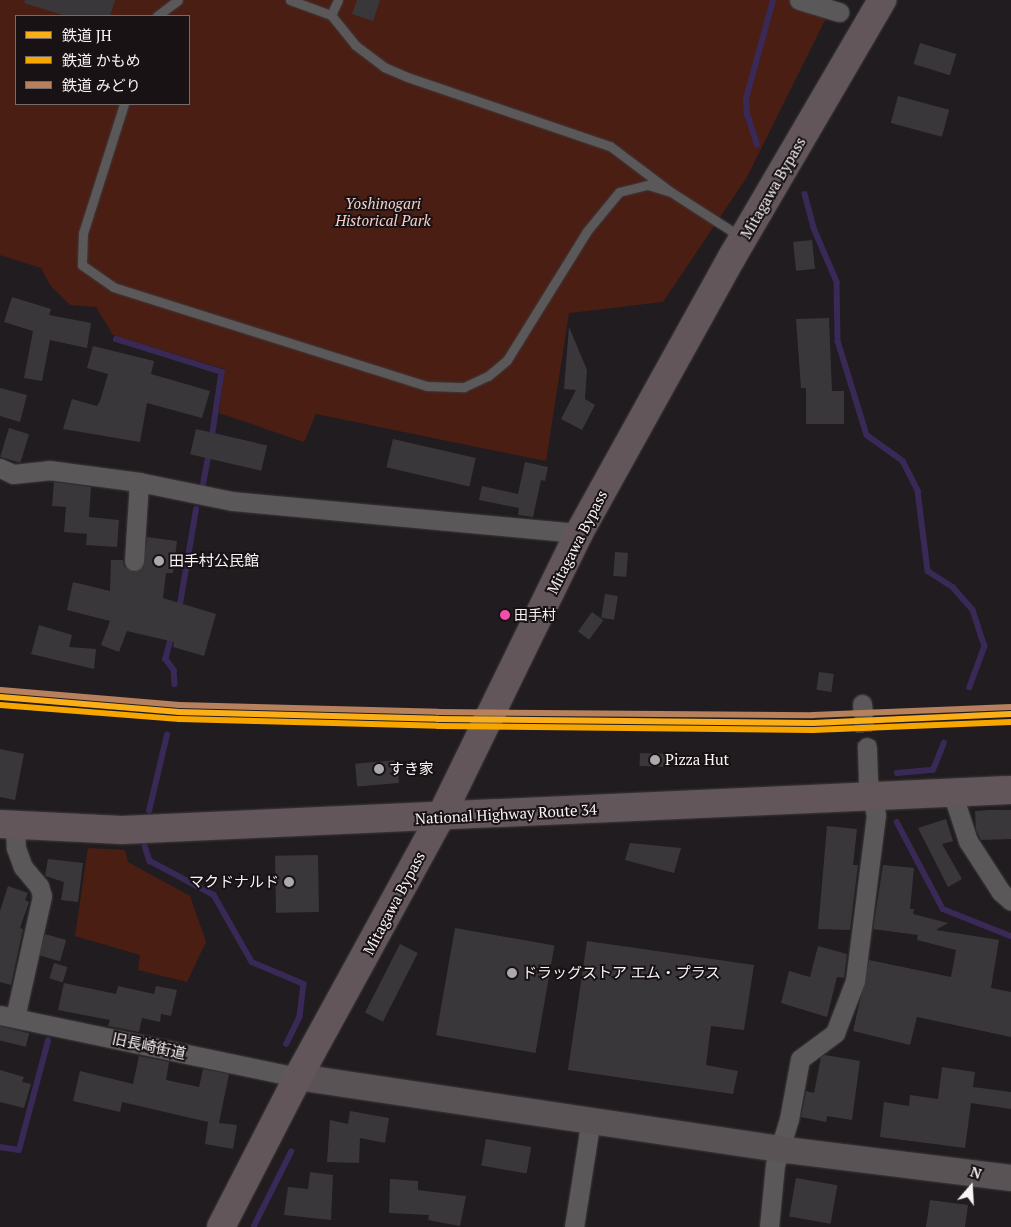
<!DOCTYPE html>
<meta charset="utf-8">
<style>
body{margin:0}
#map{position:relative;width:1011px;height:1227px;overflow:hidden;background:#211c1f;font-family:"PT Serif","Noto Sans JP",serif}
div>[style]{position:absolute}
.green>*{inset:0;background:#4b1e14}
.stream>*{height:5.5px;margin:-2.75px;padding:0 2.75px;transform-origin:2.75px;border-radius:2.75px;background:#382957}
.building>*{inset:0;background:#3a373a;transform-origin:0 0}
.street-tunnel>*{height:19px;margin-top:-9.5px;transform-origin:0;background:repeating-linear-gradient(90deg,#413c3f 0 19px,transparent 0 28px)}
.roads{filter:drop-shadow(0 0 1px #3d3a3c) drop-shadow(0 0 1px #3d3a3c)}
.lane>*{height:9px;margin:-4.5px;padding:0 4.5px;transform-origin:4.5px;border-radius:4.5px;background:#5a5859}
.street>*{height:19px;margin:-9.5px;padding:0 9.5px;transform-origin:9.5px;border-radius:9.5px;background:#5a5859}
.secondary>*{height:26px;margin:-13px;padding:0 13px;transform-origin:13px;border-radius:13px;background:#5a5356}
.highway>*{height:28px;margin:-14px;padding:0 14px;transform-origin:14px;border-radius:14px;background:#62565a}
.rail-1>*{height:6px;margin:-3px;padding:0 3px;transform-origin:3px;border-radius:3px;background:#faaf18}
.rail-2>*{height:6px;margin:-3px;padding:0 3px;transform-origin:3px;border-radius:3px;background:#f7a600}
.rail-3>*{height:6px;margin:-3px;padding:0 3px;transform-origin:3px;border-radius:3px;background:#b6815c}
.dots>*{width:14px;height:14px;translate:-50% -50%;box-sizing:border-box;border:2px solid #181215;border-radius:50%}
span{translate:-50% -50%;white-space:nowrap;text-align:center;line-height:1.15;-webkit-text-stroke:4px #181215;paint-order:stroke}
.bus-label{font-size:14px;color:#f8f3f5}
.left{translate:0 -50%;text-align:left}
.street-label{font-size:15px;color:#f8f3f5}
.park-label{font-size:15px;color:#f5cec4;font-style:italic}
.poi-label{font-size:15px;color:#f8f3f5}
.right{translate:-100% -50%;text-align:right}
.legend{position:absolute;left:15px;top:15px;width:175px;height:90px;box-sizing:border-box;background:#181215;border:1px solid #726c6f;margin:0;padding:6px 9px;list-style:none;font-size:15px;color:#f8f3f5}
.legend li{display:flex;align-items:center;gap:10px;height:25px}
.legend b{width:25px;border:1px solid #726c6f}
.north{position:absolute;left:946px;top:1162px;width:50px;height:50px;-webkit-text-stroke:4px #181215;paint-order:stroke;rotate:19deg;font-size:14px;font-weight:700;line-height:20px;text-align:center;color:#f8f3f5}
.north::after{content:'';display:block;margin:auto;width:18px;height:22px;background:#f8f3f5;clip-path:polygon(50% 0,100% 100%,50% 72%,0 100%)}
</style>
<div id="map">
<div class="green">
<div style="clip-path:polygon(evenodd,0 0,835px 0,747px 177px,663px 302px,569px 313px,546px 461px,316px 414px,304px 442px,219px 413px,224px 369px,113px 335px,96px 307px,70px 305px,50px 285px,41px 268px,0 255px,0 0,16px 16px,189px 16px,189px 104px,16px 104px,16px 16px)"></div>
<div style="clip-path:polygon(88px 848px,125px 850px,128px 862px,190px 896px,206px 942px,187px 982px,138px 970px,140px 955px,75px 936px)"></div>
</div>
<div class="stream">
<div style="left:757px;top:145px;width:32px;rotate:-108deg"></div>
<div style="left:747px;top:115px;width:16px;rotate:-94deg"></div>
<div style="left:746px;top:99px;width:103px;rotate:-74.7deg"></div>
<div style="left:805px;top:194px;width:35px;rotate:75deg"></div>
<div style="left:814px;top:228px;width:59px;rotate:66.9deg"></div>
<div style="left:837px;top:282px;width:59px;rotate:89deg"></div>
<div style="left:838px;top:341px;width:98px;rotate:72.9deg"></div>
<div style="left:867px;top:435px;width:44px;rotate:35.8deg"></div>
<div style="left:903px;top:461px;width:34px;rotate:63deg"></div>
<div style="left:918px;top:491px;width:81px;rotate:82.9deg"></div>
<div style="left:928px;top:571px;width:30px;rotate:33deg"></div>
<div style="left:953px;top:587px;width:30px;rotate:49deg"></div>
<div style="left:973px;top:610px;width:38px;rotate:72deg"></div>
<div style="left:985px;top:646px;width:44px;rotate:110.1deg"></div>
<div style="left:116px;top:339px;width:111px;rotate:17.3deg"></div>
<div style="left:222px;top:372px;width:68px;rotate:98.5deg"></div>
<div style="left:203px;top:484px;width:32px;rotate:-79deg"></div>
<div style="left:179px;top:610px;width:102px;rotate:-80.4deg"></div>
<div style="left:172px;top:636px;width:24px;rotate:105deg"></div>
<div style="left:166px;top:659px;width:14px;rotate:54deg"></div>
<div style="left:174px;top:670px;width:14px;rotate:86deg"></div>
<div style="left:897px;top:773px;width:36px;rotate:-5deg"></div>
<div style="left:933px;top:770px;width:29px;rotate:-68deg"></div>
<div style="left:149px;top:811px;width:78px;rotate:-76.7deg"></div>
<div style="left:897px;top:822px;width:98px;rotate:62.1deg"></div>
<div style="left:943px;top:909px;width:73px;rotate:21.7deg"></div>
<div style="left:145px;top:846px;width:16px;rotate:72deg"></div>
<div style="left:150px;top:861px;width:72px;rotate:28deg"></div>
<div style="left:214px;top:895px;width:77px;rotate:60.4deg"></div>
<div style="left:252px;top:962px;width:56px;rotate:22.9deg"></div>
<div style="left:304px;top:984px;width:33px;rotate:97deg"></div>
<div style="left:300px;top:1017px;width:30px;rotate:116deg"></div>
<div style="left:0;top:1147px;width:19px;rotate:9deg"></div>
<div style="left:19px;top:1150px;width:113px;rotate:-75.1deg"></div>
<div style="left:254px;top:1226px;width:83px;rotate:-63.4deg"></div>
</div>
<div class="building">
<div style="clip-path:polygon(25px 0,115px 0,110px 16px,66px 16px,24px 3px)"></div>
<div style="clip-path:polygon(357px 0,380px 0,373px 21px,352px 14px)"></div>
<div style="left:920px;top:43px;width:38px;height:22px;rotate:17deg"></div>
<div style="left:898px;top:96px;width:53px;height:28px;rotate:15deg"></div>
<div style="left:812px;top:240px;width:29px;height:19px;rotate:84deg"></div>
<div style="clip-path:polygon(12px 297px,51px 309px,49px 315px,91px 323px,87px 348px,50px 340px,42px 381px,24px 378px,33px 331px,4px 322px)"></div>
<div style="clip-path:polygon(829px 318px,832px 391px,844px 391px,844px 424px,806px 424px,806px 388px,801px 388px,796px 319px)"></div>
<div style="clip-path:polygon(569px 327px,587px 370px,585px 399px,595px 405px,582px 430px,561px 419px,576px 390px,564px 389px)"></div>
<div style="clip-path:polygon(93px 346px,154px 361px,151px 374px,210px 391px,202px 418px,147px 403px,140px 442px,63px 429px,72px 399px,97px 406px,100px 401px,108px 374px,87px 368px)"></div>
<div style="clip-path:polygon(0 388px,27px 395px,20px 422px,0 416px)"></div>
<div style="left:9px;top:428px;width:21px;height:30px;rotate:17deg"></div>
<div style="left:196px;top:429px;width:73px;height:26px;rotate:13deg"></div>
<div style="left:393px;top:439px;width:85px;height:29px;rotate:13deg"></div>
<div style="clip-path:polygon(525px 462px,548px 467px,545px 481px,541px 480px,533px 517px,518px 515px,519px 508px,479px 500px,482px 486px,518px 494px)"></div>
<div style="clip-path:polygon(54px 482px,91px 487px,89px 517px,119px 520px,117px 547px,86px 545px,87px 534px,64px 532px,66px 507px,52px 506px)"></div>
<div style="clip-path:polygon(147px 537px,177px 541px,173px 573px,166px 573px,163px 598px,216px 614px,204px 656px,173px 647px,174px 642px,127px 631px,119px 652px,101px 645px,110px 621px,67px 610px,73px 582px,110px 591px,111px 560px,123px 560px,124px 566px,133px 572px,143px 568px)"></div>
<div style="left:615px;top:552px;width:13px;height:24px;rotate:4deg"></div>
<div style="left:605px;top:594px;width:13px;height:24px;rotate:9deg"></div>
<div style="left:592px;top:612px;width:14px;height:24px;rotate:36deg"></div>
<div style="clip-path:polygon(39px 625px,72px 635px,69px 647px,96px 649px,94px 669px,31px 654px)"></div>
<div style="left:819px;top:672px;width:15px;height:18px;rotate:8deg"></div>
<div style="clip-path:polygon(0 749px,24px 754px,15px 800px,0 797px)"></div>
<div style="left:640px;top:753px;width:31px;height:13px;rotate:2deg"></div>
<div style="left:397px;top:760px;width:23px;height:42px;rotate:85deg"></div>
<div style="clip-path:polygon(990px 810px,1011px 810px,1011px 839px,981px 840px,976px 830px,975px 811px)"></div>
<div style="clip-path:polygon(946px 819px,953px 841px,942px 844px,962px 879px,948px 887px,918px 828px)"></div>
<div style="clip-path:polygon(827px 826px,857px 829px,853px 865px,858px 865px,850px 930px,818px 929px)"></div>
<div style="clip-path:polygon(630px 843px,681px 848px,674px 873px,625px 860px)"></div>
<div style="left:318px;top:855px;width:57px;height:43px;rotate:89deg"></div>
<div style="clip-path:polygon(48px 859px,83px 863px,78px 902px,61px 900px,64px 882px,45px 876px)"></div>
<div style="clip-path:polygon(883px 865px,914px 868px,910px 909px,914px 909px,913px 914px,948px 923px,936px 930px,999px 940px,991px 988px,1011px 992px,1011px 1037px,917px 1017px,910px 1045px,853px 1031px,869px 960px,951px 977px,956px 950px,917px 940px,918px 935px,873px 929px)"></div>
<div style="clip-path:polygon(8px 886px,28px 893px,25px 900px,29px 902px,20px 928px,23px 929px,11px 985px,0 982px,0 911px)"></div>
<div style="left:455px;top:928px;width:101px;height:109px;rotate:10deg"></div>
<div style="left:45px;top:934px;width:22px;height:22px;rotate:16deg"></div>
<div style="clip-path:polygon(587px 941px,754px 965px,744px 1030px,711px 1026px,706px 1065px,738px 1071px,733px 1094px,568px 1070px)"></div>
<div style="left:400px;top:944px;width:20px;height:77px;rotate:27deg"></div>
<div style="clip-path:polygon(818px 946px,847px 954px,844px 978px,837px 977px,827px 1017px,781px 1003px,789px 971px,810px 977px)"></div>
<div style="left:54px;top:963px;width:14px;height:16px;rotate:17deg"></div>
<div style="clip-path:polygon(64px 983px,116px 994px,118px 986px,154px 994px,156px 986px,177px 990px,171px 1016px,161px 1014px,160px 1022px,142px 1018px,139px 1032px,108px 1026px,110px 1020px,58px 1010px)"></div>
<div style="left:0;top:1026px;width:30px;height:14px;rotate:14deg"></div>
<div style="clip-path:polygon(825px 1055px,860px 1061px,852px 1120px,827px 1116px,826px 1122px,801px 1117px,806px 1091px,814px 1093px,821px 1057px)"></div>
<div style="clip-path:polygon(139px 1056px,169px 1062px,166px 1080px,199px 1087px,203px 1069px,229px 1074px,219px 1123px,237px 1125px,233px 1149px,205px 1144px,208px 1122px,122px 1102px,120px 1112px,73px 1101px,80px 1071px,133px 1084px)"></div>
<div style="clip-path:polygon(942px 1067px,975px 1072px,973px 1087px,1011px 1092px,1011px 1109px,971px 1103px,965px 1148px,880px 1137px,884px 1102px,909px 1106px,910px 1095px,938px 1099px)"></div>
<div style="clip-path:polygon(0 1070px,24px 1077px,22px 1082px,31px 1084px,24px 1108px,0 1102px)"></div>
<div style="clip-path:polygon(350px 1111px,389px 1118px,385px 1143px,360px 1138px,359px 1163px,327px 1162px,330px 1120px,348px 1124px)"></div>
<div style="left:486px;top:1139px;width:46px;height:27px;rotate:10deg"></div>
<div style="clip-path:polygon(310px 1172px,333px 1175px,331px 1220px,284px 1215px,288px 1187px,308px 1189px)"></div>
<div style="left:796px;top:1178px;width:42px;height:39px;rotate:10deg"></div>
<div style="clip-path:polygon(390px 1179px,418px 1181px,418px 1190px,466px 1196px,460px 1226px,428px 1220px,429px 1215px,389px 1213px)"></div>
<div style="clip-path:polygon(930px 1200px,968px 1205px,965px 1227px,926px 1227px)"></div>
</div>
<div class="street-tunnel">
<div style="left:863px;top:713px;width:34px;rotate:83deg"></div>
</div>
<div class="roads">
<div class="lane">
<div style="left:290px;top:0;width:44px;rotate:20.1deg"></div>
<div style="left:331px;top:15px;width:38px;rotate:51deg"></div>
<div style="left:355px;top:45px;width:36px;rotate:37deg"></div>
<div style="left:384px;top:67px;width:25px;rotate:23deg"></div>
<div style="left:407px;top:77px;width:214px;rotate:18.8deg"></div>
<div style="left:610px;top:146px;width:76px;rotate:37deg"></div>
<div style="left:671px;top:192px;width:83px;rotate:32.7deg"></div>
<div style="left:331px;top:15px;width:17px;rotate:-65deg"></div>
<div style="left:157px;top:16px;width:26px;rotate:-37deg"></div>
<div style="left:124px;top:104px;width:135px;rotate:107.6deg"></div>
<div style="left:83px;top:233px;width:32px;rotate:92deg"></div>
<div style="left:82px;top:265px;width:38px;rotate:35deg"></div>
<div style="left:113px;top:287px;width:329px;rotate:17.5deg"></div>
<div style="left:427px;top:386px;width:37px;rotate:2deg"></div>
<div style="left:464px;top:387px;width:26px;rotate:-25deg"></div>
<div style="left:488px;top:376px;width:25px;rotate:-40deg"></div>
<div style="left:507px;top:360px;width:152px;rotate:-58.2deg"></div>
<div style="left:587px;top:231px;width:50px;rotate:-50.6deg"></div>
<div style="left:619px;top:192px;width:30px;rotate:-14deg"></div>
<div style="left:648px;top:185px;width:24px;rotate:17deg"></div>
</div>
<div class="street">
<div style="left:799px;top:0;width:42px;rotate:16.7deg"></div>
<div style="left:0;top:468px;width:14px;rotate:25deg"></div>
<div style="left:13px;top:474px;width:36px;rotate:-6deg"></div>
<div style="left:49px;top:470px;width:91px;rotate:7.6deg"></div>
<div style="left:139px;top:482px;width:95px;rotate:11.5deg"></div>
<div style="left:232px;top:501px;width:348px;rotate:5.3deg"></div>
<div style="left:134px;top:561px;width:79px;rotate:-86.4deg"></div>
<div style="left:862px;top:704px;width:9px;rotate:84deg"></div>
<div style="left:952px;top:792px;width:52px;rotate:71.9deg"></div>
<div style="left:968px;top:841px;width:61px;rotate:57.1deg"></div>
<div style="left:1001px;top:892px;width:13px;rotate:42deg"></div>
<div style="left:15px;top:825px;width:23px;rotate:88deg"></div>
<div style="left:16px;top:848px;width:20px;rotate:70deg"></div>
<div style="left:23px;top:867px;width:25px;rotate:50deg"></div>
<div style="left:39px;top:886px;width:10px;rotate:73deg"></div>
<div style="left:42px;top:896px;width:125px;rotate:102.5deg"></div>
<div style="left:0;top:1015px;width:304px;rotate:11.8deg"></div>
<div style="left:574px;top:1227px;width:109px;rotate:-81.1deg"></div>
<div style="left:769px;top:1227px;width:62px;rotate:-84.5deg"></div>
<div style="left:775px;top:1165px;width:48px;rotate:-73.1deg"></div>
<div style="left:789px;top:1119px;width:61px;rotate:-79.6deg"></div>
<div style="left:800px;top:1059px;width:44px;rotate:-36.6deg"></div>
<div style="left:835px;top:1033px;width:56px;rotate:-69deg"></div>
<div style="left:855px;top:981px;width:167px;rotate:-82.8deg"></div>
<div style="left:876px;top:815px;width:37px;rotate:-103deg"></div>
<div style="left:868px;top:779px;width:32px;rotate:-92deg"></div>
</div>
<div class="secondary">
<div style="left:298px;top:1077px;width:485px;rotate:8.5deg"></div>
<div style="left:778px;top:1149px;width:235px;rotate:7.1deg"></div>
</div>
<div class="highway">
<div style="left:0;top:824px;width:122px;rotate:2.8deg"></div>
<div style="left:122px;top:830px;width:890px;rotate:-2.58deg"></div>
<div style="left:221px;top:1227px;width:169px;rotate:-62.8deg"></div>
<div style="left:298px;top:1077px;width:295px;rotate:-61.3deg"></div>
<div style="left:440px;top:818px;width:317px;rotate:-64deg"></div>
<div style="left:579px;top:533px;width:316px;rotate:-61deg"></div>
<div style="left:732px;top:257px;width:298px;rotate:-59.7deg"></div>
</div>
</div>
<div class="rail-1">
<div style="left:0;top:697px;width:180px;rotate:4.8deg"></div>
<div style="left:179px;top:712px;width:259px;rotate:1.5deg"></div>
<div style="left:438px;top:719px;width:375px;rotate:0.6deg"></div>
<div style="left:813px;top:723px;width:198px;rotate:-2.6deg"></div>
</div>
<div class="rail-2">
<div style="left:0;top:705px;width:180px;rotate:4.5deg"></div>
<div style="left:179px;top:719px;width:259px;rotate:1.5deg"></div>
<div style="left:438px;top:726px;width:375px;rotate:0.6deg"></div>
<div style="left:813px;top:730px;width:198px;rotate:-2.3deg"></div>
</div>
<div class="rail-3">
<div style="left:1px;top:690px;width:179px;rotate:4.8deg"></div>
<div style="left:179px;top:705px;width:259px;rotate:1.5deg"></div>
<div style="left:438px;top:712px;width:375px;rotate:0.5deg"></div>
<div style="left:813px;top:715px;width:198px;rotate:-2.3deg"></div>
</div>
<div class="dots">
<div style="left:159px;top:561px;background:#ada8aa"></div>
<div style="left:505px;top:615px;background:#f54da8"></div>
<div style="left:655px;top:760px;background:#ada8aa"></div>
<div style="left:379px;top:769px;background:#ada8aa"></div>
<div style="left:289px;top:882px;background:#ada8aa"></div>
<div style="left:512px;top:973px;background:#ada8aa"></div>
</div>
<div class="bus-label">
<span class="left" style="left:514px;top:615px">田手村</span>
</div>
<div class="street-label">
<span style="left:773px;top:188px;rotate:-60deg">Mitagawa Bypass</span>
<span style="left:577px;top:542px;rotate:-63deg">Mitagawa Bypass</span>
<span style="left:506px;top:814px;rotate:-3deg">National Highway Route 34</span>
<span style="left:394px;top:903px;rotate:-62deg">Mitagawa Bypass</span>
<span style="left:149px;top:1046px;rotate:12deg">旧長崎街道</span>
</div>
<div class="park-label">
<span style="left:383px;top:212px">Yoshinogari<br>Historical Park</span>
</div>
<div class="poi-label">
<span class="left" style="left:169px;top:561px">田手村公民館</span>
<span class="left" style="left:665px;top:760px">Pizza Hut</span>
<span class="left" style="left:389px;top:769px">すき家</span>
<span class="right" style="left:279px;top:882px">マクドナルド</span>
<span class="left" style="left:522px;top:973px">ドラッグストア エム・プラス</span>
</div>
<ul class="legend">
<li><b style="height:6px;background:#faaf18"></b>鉄道 JH</li>
<li><b style="height:6px;background:#f7a600"></b>鉄道 かもめ</li>
<li><b style="height:6px;background:#b6815c"></b>鉄道 みどり</li>
</ul>
<div class="north">N</div>
</div>
